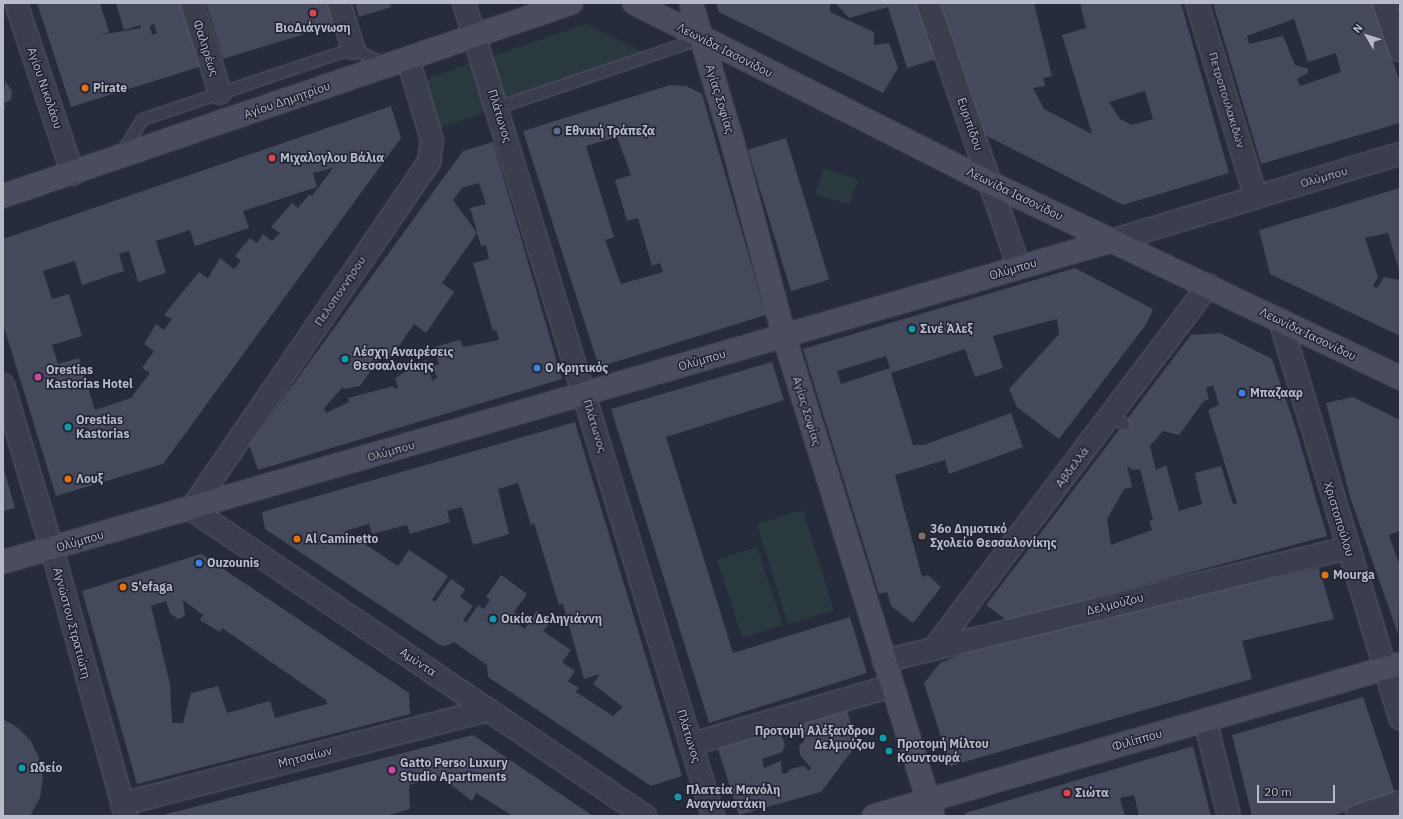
<!DOCTYPE html>
<meta charset="utf-8">
<style>
body{margin:0}
#map{position:relative;width:1403px;height:819px;overflow:hidden;background:#272c3c;font-family:"IBM Plex Sans",sans-serif}
div>[style]{position:absolute}
.green>*{inset:0;background:#2a393e;transform-origin:0 0}
.building>*{inset:0;background:#444a5b;transform-origin:0 0}
.roads{filter:drop-shadow(0 0 1px #565a68) drop-shadow(0 0 1px #565a68)}
.lane>*{height:11px;margin:-5.5px;padding:0 5.5px;transform-origin:5.5px;border-radius:5.5px;background:#3b3f4d}
.street>*{height:22px;margin:-11px;padding:0 11px;transform-origin:11px;border-radius:11px;background:#3b3f4d}
.secondary>*{height:22px;margin:-11px;padding:0 11px;transform-origin:11px;border-radius:11px;background:#494d5f}
.dots>*{width:11px;height:11px;translate:-50% -50%;box-sizing:border-box;border:2px solid #202432;border-radius:50%}
span{translate:-50% -50%;white-space:nowrap;text-align:center;line-height:1.15;-webkit-text-stroke:3px #202432;paint-order:stroke}
.poi-label{font-size:12px;color:#b7bac8;font-weight:700}
.left{translate:0 -50%;text-align:left}
.right{translate:-100% -50%;text-align:right}
.street-label{font-size:12px;color:#b7bac8}
.frame{position:absolute;inset:0;border:4px solid #b7bac8;pointer-events:none}
.north{position:absolute;left:1347px;top:16px;width:40px;height:40px;-webkit-text-stroke:3px #202432;paint-order:stroke;rotate:309deg;font-size:11px;font-weight:700;line-height:16px;text-align:center;color:#b7bac8}
.north::after{content:'';display:block;margin:auto;width:14px;height:18px;background:#b7bac8;clip-path:polygon(50% 0,100% 100%,50% 72%,0 100%)}
.scale{position:absolute;left:1257px;top:785px;width:78px;height:18px;box-sizing:border-box;border:2px solid #b7bac8;border-top:0;padding-left:5px;font-size:12px;line-height:14px;white-space:nowrap;color:#b7bac8;-webkit-text-stroke:3px #202432;paint-order:stroke}
</style>
<div id="map">
<div class="green">
<div style="clip-path:polygon(586px 24px,648px 54px,440px 128px,426px 79px)"></div>
<div style="left:824px;top:168px;width:36px;height:27px;rotate:19deg"></div>
<div style="left:803px;top:510px;width:105px;height:48px;rotate:73deg"></div>
<div style="left:757px;top:547px;width:82px;height:42px;rotate:72deg"></div>
</div>
<div class="building">
<div style="clip-path:polygon(evenodd,37px 3px,100px 3px,109px 32px,100px 35px,141px 28px,140px 25px,124px 30px,116px 3px,183px 3px,202px 66px,71px 107px,37px 3px,154px 24px,157px 33px,152px 35px,150px 26px,154px 24px)"></div>
<div style="clip-path:polygon(206px 3px,328px 3px,334px 25px,223px 59px)"></div>
<div style="clip-path:polygon(355px 3px,389px 3px,391px 7px,359px 17px)"></div>
<div style="clip-path:polygon(716px 3px,830px 3px,830px 12px,874px 32px,874px 45px,889px 43px,898px 68px,883px 93px,719px 12px)"></div>
<div style="clip-path:polygon(835px 3px,917px 3px,937px 59px,907px 68px,888px 7px,849px 18px)"></div>
<div style="clip-path:polygon(evenodd,940px 3px,1034px 3px,1052px 76px,1043px 78px,1045px 86px,1033px 88px,1044px 109px,1092px 134px,1062px 35px,1086px 28px,1080px 3px,1181px 3px,1229px 173px,1123px 205px,985px 135px,940px 3px,1145px 91px,1153px 119px,1132px 125px,1120px 119px,1109px 102px,1145px 91px)"></div>
<div style="clip-path:polygon(evenodd,1213px 3px,1373px 3px,1400px 82px,1400px 123px,1261px 164px,1213px 3px,1294px 19px,1308px 62px,1336px 53px,1341px 72px,1300px 86px,1297px 79px,1308px 73px,1308px 69px,1295px 65px,1283px 36px,1249px 44px,1247px 36px,1294px 19px)"></div>
<div style="clip-path:polygon(5px 81px,12px 91px,11px 100px,4px 103px,5px 109px,3px 110px)"></div>
<div style="clip-path:polygon(evenodd,670px 85px,686px 86px,702px 94px,766px 315px,599px 367px,523px 131px,670px 85px,617px 137px,631px 175px,615px 180px,627px 221px,638px 218px,652px 266px,660px 263px,663px 272px,621px 284px,605px 240px,614px 237px,586px 146px,617px 137px)"></div>
<div style="clip-path:polygon(evenodd,391px 106px,401px 138px,163px 464px,56px 496px,3px 324px,3px 239px,391px 106px,333px 168px,312px 196px,309px 195px,298px 208px,292px 203px,271px 227px,280px 233px,272px 241px,263px 234px,257px 243px,250px 238px,235px 256px,241px 261px,234px 269px,220px 258px,208px 278px,199px 272px,164px 315px,172px 319px,164px 330px,156px 324px,144px 344px,154px 351px,142px 368px,150px 373px,131px 398px,95px 410px,79px 358px,58px 364px,52px 345px,82px 336px,69px 294px,52px 299px,43px 271px,75px 261px,82px 285px,124px 271px,119px 254px,129px 251px,138px 282px,166px 273px,156px 241px,190px 230px,195px 246px,249px 228px,243px 211px,317px 187px,313px 173px,333px 168px)"></div>
<div style="left:786px;top:138px;width:148px;height:40px;rotate:73deg"></div>
<div style="clip-path:polygon(evenodd,493px 142px,562px 379px,258px 470px,249px 445px,463px 151px,493px 142px,479px 183px,486px 204px,470px 208px,472px 214px,478px 236px,481px 246px,486px 245px,489px 259px,473px 263px,493px 331px,496px 330px,499px 340px,463px 347px,460px 340px,434px 347px,439px 364px,433px 366px,437px 378px,432px 380px,426px 360px,395px 378px,398px 388px,394px 389px,393px 386px,348px 398px,349px 402px,326px 413px,324px 408px,343px 387px,345px 389px,360px 386px,381px 356px,388px 362px,414px 324px,426px 333px,454px 292px,442px 283px,477px 233px,453px 200px,462px 188px,479px 183px)"></div>
<div style="clip-path:polygon(1400px 188px,1400px 274px,1388px 233px,1365px 238px,1378px 277px,1373px 286px,1377px 288px,1384px 277px,1400px 280px,1400px 336px,1270px 274px,1259px 230px)"></div>
<div style="clip-path:polygon(evenodd,1075px 268px,1153px 309px,1147px 323px,1059px 439px,1017px 407px,1009px 389px,1059px 334px,1057px 319px,993px 336px,1003px 368px,975px 377px,965px 349px,891px 373px,913px 445px,924px 445px,1011px 413px,1023px 447px,949px 474px,945px 460px,895px 475px,922px 577px,928px 575px,941px 587px,913px 623px,891px 606px,887px 592px,879px 594px,803px 349px,1075px 268px,886px 356px,890px 368px,841px 384px,837px 371px,886px 356px)"></div>
<div style="clip-path:polygon(evenodd,1220px 333px,1272px 359px,1296px 429px,1327px 536px,1008px 621px,986px 605px,1191px 335px,1220px 333px,1213px 385px,1219px 405px,1208px 410px,1237px 503px,1233px 504px,1221px 466px,1195px 473px,1202px 504px,1179px 511px,1166px 465px,1156px 470px,1150px 446px,1163px 431px,1179px 435px,1203px 402px,1209px 399px,1206px 388px,1213px 385px,1220px 333px,1127px 466px,1133px 470px,1140px 469px,1153px 520px,1149px 521px,1152px 530px,1111px 545px,1107px 519px,1124px 489px,1132px 487px,1127px 466px)"></div>
<div style="clip-path:polygon(772px 362px,784px 400px,666px 437px,733px 653px,850px 617px,867px 673px,709px 723px,611px 409px)"></div>
<div style="clip-path:polygon(1353px 397px,1400px 420px,1400px 531px,1389px 535px,1400px 566px,1398px 634px,1350px 497px,1326px 403px)"></div>
<div style="clip-path:polygon(evenodd,575px 422px,682px 776px,651px 786px,488px 677px,487px 665px,454px 642px,446px 646px,440px 645px,265px 529px,262px 512px,575px 422px,518px 483px,531px 525px,534px 523px,559px 605px,563px 604px,584px 679px,600px 674px,593px 684px,623px 707px,613px 716px,576px 692px,579px 688px,568px 681px,575px 671px,562px 662px,571px 650px,543px 631px,551px 621px,536px 611px,525px 629px,516px 623px,520px 616px,514px 612px,527px 594px,501px 575px,486px 597px,490px 600px,484px 609px,478px 605px,466px 623px,463px 620px,473px 606px,460px 597px,465px 589px,451px 579px,435px 602px,432px 600px,448px 576px,409px 550px,398px 566px,345px 531px,369px 524px,372px 534px,407px 525px,410px 534px,450px 522px,447px 511px,462px 507px,473px 545px,509px 534px,498px 489px,518px 483px)"></div>
<div style="clip-path:polygon(3px 466px,15px 508px,3px 511px)"></div>
<div style="clip-path:polygon(evenodd,201px 554px,409px 693px,410px 714px,137px 784px,82px 591px,201px 554px,183px 600px,203px 615px,200px 620px,220px 632px,222px 628px,326px 700px,327px 704px,275px 718px,270px 701px,227px 713px,218px 686px,191px 693px,183px 723px,172px 723px,170px 684px,151px 606px,166px 601px,170px 613px,178px 619px,185px 616px,183px 600px)"></div>
<div style="clip-path:polygon(1319px 568px,1334px 619px,1242px 641px,1252px 679px,950px 766px,924px 683px,940px 663px,964px 653px,1169px 601px)"></div>
<div style="clip-path:polygon(1363px 697px,1396px 796px,1332px 816px,1252px 816px,1232px 735px)"></div>
<div style="clip-path:polygon(846px 707px,857px 744px,821px 792px,739px 815px,717px 746px,779px 726px,785px 746px,782px 752px,762px 759px,764px 768px,781px 761px,782px 774px,787px 773px,790px 769px,804px 766px,809px 771px,811px 768px,800px 755px,799px 746px,804px 741px,801px 721px)"></div>
<div style="clip-path:polygon(3px 719px,17px 727px,31px 741px,39px 758px,43px 778px,40px 798px,30px 816px,3px 816px)"></div>
<div style="clip-path:polygon(473px 735px,593px 816px,513px 816px,476px 793px,472px 801px,440px 776px,409px 785px,410px 809px,386px 816px,159px 816px)"></div>
<div style="clip-path:polygon(1193px 746px,1211px 816px,1139px 816px,1134px 795px,1120px 798px,1125px 816px,966px 816px,965px 813px)"></div>
</div>
<div class="roads">
<div class="lane">
<div style="left:498px;top:107px;width:214px;rotate:-18.8deg"></div>
<div style="left:120px;top:154px;width:41px;rotate:-57.8deg"></div>
<div style="left:142px;top:119px;width:223px;rotate:-18.6deg"></div>
<div style="left:353px;top:48px;width:37px;rotate:27deg"></div>
<div style="left:1111px;top:414px;width:16px;rotate:38deg"></div>
</div>
<div class="street">
<div style="left:16px;top:3px;width:180px;rotate:71.6deg"></div>
<div style="left:192px;top:3px;width:94px;rotate:72.7deg"></div>
<div style="left:339px;top:3px;width:47px;rotate:72.7deg"></div>
<div style="left:464px;top:3px;width:850px;rotate:72.97deg"></div>
<div style="left:928px;top:3px;width:279px;rotate:71deg"></div>
<div style="left:1197px;top:3px;width:203px;rotate:73.1deg"></div>
<div style="left:1384px;top:3px;width:50px;rotate:71.2deg"></div>
<div style="left:408px;top:59px;width:84px;rotate:73.5deg"></div>
<div style="left:432px;top:140px;width:22px;rotate:98deg"></div>
<div style="left:429px;top:162px;width:421px;rotate:124.4deg"></div>
<div style="left:191px;top:509px;width:548px;rotate:34.07deg"></div>
<div style="left:1111px;top:241px;width:302px;rotate:-16.8deg"></div>
<div style="left:1280px;top:320px;width:416px;rotate:73.2deg"></div>
<div style="left:3px;top:385px;width:171px;rotate:73.4deg"></div>
<div style="left:52px;top:549px;width:277px;rotate:74.5deg"></div>
<div style="left:935px;top:647px;width:453px;rotate:-52.9deg"></div>
<div style="left:884px;top:661px;width:478px;rotate:-13.7deg"></div>
<div style="left:1205px;top:720px;width:99px;rotate:76deg"></div>
<div style="left:692px;top:744px;width:208px;rotate:-16.2deg"></div>
<div style="left:122px;top:804px;width:378px;rotate:-14.4deg"></div>
<div style="left:1357px;top:816px;width:45px;rotate:-18deg"></div>
</div>
<div class="secondary">
<div style="left:634px;top:3px;width:399px;rotate:26.8deg"></div>
<div style="left:990px;top:183px;width:454px;rotate:25.4deg"></div>
<div style="left:691px;top:3px;width:147px;rotate:73.4deg"></div>
<div style="left:733px;top:144px;width:199px;rotate:75.1deg"></div>
<div style="left:784px;top:336px;width:503px;rotate:72.75deg"></div>
<div style="left:3px;top:196px;width:600px;rotate:-18.77deg"></div>
<div style="left:3px;top:562px;width:1154px;rotate:-16.16deg"></div>
<div style="left:874px;top:816px;width:548px;rotate:-16.12deg"></div>
</div>
</div>
<div class="dots">
<div style="left:313px;top:13px;background:#e0444e"></div>
<div style="left:85px;top:88px;background:#e8710a"></div>
<div style="left:557px;top:131px;background:#5c6f8a"></div>
<div style="left:272px;top:158px;background:#e0444e"></div>
<div style="left:912px;top:329px;background:#0f9aa8"></div>
<div style="left:345px;top:359px;background:#0f9aa8"></div>
<div style="left:537px;top:368px;background:#3f7fe0"></div>
<div style="left:38px;top:377px;background:#d1479c"></div>
<div style="left:1242px;top:393px;background:#3f7fe0"></div>
<div style="left:68px;top:427px;background:#0f9aa8"></div>
<div style="left:68px;top:479px;background:#e8710a"></div>
<div style="left:922px;top:536px;background:#8d6e63"></div>
<div style="left:297px;top:539px;background:#e8710a"></div>
<div style="left:199px;top:563px;background:#3f7fe0"></div>
<div style="left:1325px;top:575px;background:#e8710a"></div>
<div style="left:123px;top:587px;background:#e8710a"></div>
<div style="left:493px;top:619px;background:#0f9aa8"></div>
<div style="left:883px;top:738px;background:#0f9aa8"></div>
<div style="left:889px;top:751px;background:#0f9aa8"></div>
<div style="left:22px;top:768px;background:#0f9aa8"></div>
<div style="left:392px;top:770px;background:#d1479c"></div>
<div style="left:1067px;top:793px;background:#e0444e"></div>
<div style="left:678px;top:797px;background:#0f9aa8"></div>
</div>
<div class="poi-label">
<span style="left:313px;top:28px">ΒιοΔιάγνωση</span>
<span class="left" style="left:93px;top:88px">Pirate</span>
<span class="left" style="left:565px;top:131px">Εθνική Τράπεζα</span>
<span class="left" style="left:280px;top:158px">Μιχαλογλου Βάλια</span>
<span class="left" style="left:920px;top:329px">Σινέ Άλεξ</span>
<span class="left" style="left:353px;top:359px">Λέσχη Αναιρέσεις<br>Θεσσαλονίκης</span>
<span class="left" style="left:545px;top:368px">Ο Κρητικός</span>
<span class="left" style="left:46px;top:377px">Orestias<br>Kastorias Hotel</span>
<span class="left" style="left:1250px;top:393px">Μπαζααρ</span>
<span class="left" style="left:76px;top:427px">Orestias<br>Kastorias</span>
<span class="left" style="left:76px;top:479px">Λουξ</span>
<span class="left" style="left:930px;top:536px">36ο Δημοτικό<br>Σχολείο Θεσσαλονίκης</span>
<span class="left" style="left:305px;top:539px">Al Caminetto</span>
<span class="left" style="left:207px;top:563px">Ouzounis</span>
<span class="left" style="left:1333px;top:575px">Mourga</span>
<span class="left" style="left:131px;top:587px">S'efaga</span>
<span class="left" style="left:501px;top:619px">Οικία Δεληγιάννη</span>
<span class="right" style="left:875px;top:738px">Προτομή Αλέξανδρου<br>Δελμούζου</span>
<span class="left" style="left:897px;top:751px">Προτομή Μίλτου<br>Κουντουρά</span>
<span class="left" style="left:400px;top:770px">Gatto Perso Luxury<br>Studio Apartments</span>
<span class="left" style="left:30px;top:768px">Ωδείο</span>
<span class="left" style="left:686px;top:797px">Πλατεία Μανόλη<br>Αναγνωστάκη</span>
<span class="left" style="left:1075px;top:793px">Σιώτα</span>
</div>
<div class="street-label">
<span style="left:206px;top:48px;rotate:72deg">Φαληρέως</span>
<span style="left:725px;top:50px;rotate:27deg">Λεωνίδα Ιασονίδου</span>
<span style="left:45px;top:88px;rotate:71deg">Αγίου Νικολάου</span>
<span style="left:720px;top:99px;rotate:73deg">Αγίας Σοφίας</span>
<span style="left:287px;top:100px;rotate:-19deg">Αγίου Δημητρίου</span>
<span style="left:1227px;top:100px;rotate:73deg">Πετροπουλακιδών</span>
<span style="left:500px;top:116px;rotate:73deg">Πλάτωνος</span>
<span style="left:970px;top:124px;rotate:71deg">Ευριπίδου</span>
<span style="left:1324px;top:177px;rotate:-16deg">Ολύμπου</span>
<span style="left:1015px;top:194px;rotate:26deg">Λεωνίδα Ιασονίδου</span>
<span style="left:1013px;top:269px;rotate:-16deg">Ολύμπου</span>
<span style="left:340px;top:291px;rotate:-56deg">Πελοποννήσου</span>
<span style="left:1308px;top:334px;rotate:26deg">Λεωνίδα Ιασονίδου</span>
<span style="left:702px;top:360px;rotate:-16deg">Ολύμπου</span>
<span style="left:807px;top:411px;rotate:73deg">Αγίας Σοφίας</span>
<span style="left:595px;top:426px;rotate:73deg">Πλάτωνος</span>
<span style="left:391px;top:451px;rotate:-16deg">Ολύμπου</span>
<span style="left:1072px;top:467px;rotate:-53deg">Αβδελλά</span>
<span style="left:1339px;top:519px;rotate:73deg">Χριστοπούλου</span>
<span style="left:80px;top:541px;rotate:-16deg">Ολύμπου</span>
<span style="left:1115px;top:604px;rotate:-14deg">Δελμούζου</span>
<span style="left:72px;top:623px;rotate:75deg">Αγνώστου Στρατιώτη</span>
<span style="left:418px;top:662px;rotate:34deg">Αμύντα</span>
<span style="left:689px;top:736px;rotate:73deg">Πλάτωνος</span>
<span style="left:1137px;top:740px;rotate:-16deg">Φιλίππου</span>
<span style="left:305px;top:757px;rotate:-14deg">Μητσαίων</span>
</div>
<div class="frame"></div>
<div class="north">N</div>
<div class="scale">20 m</div>
</div>
